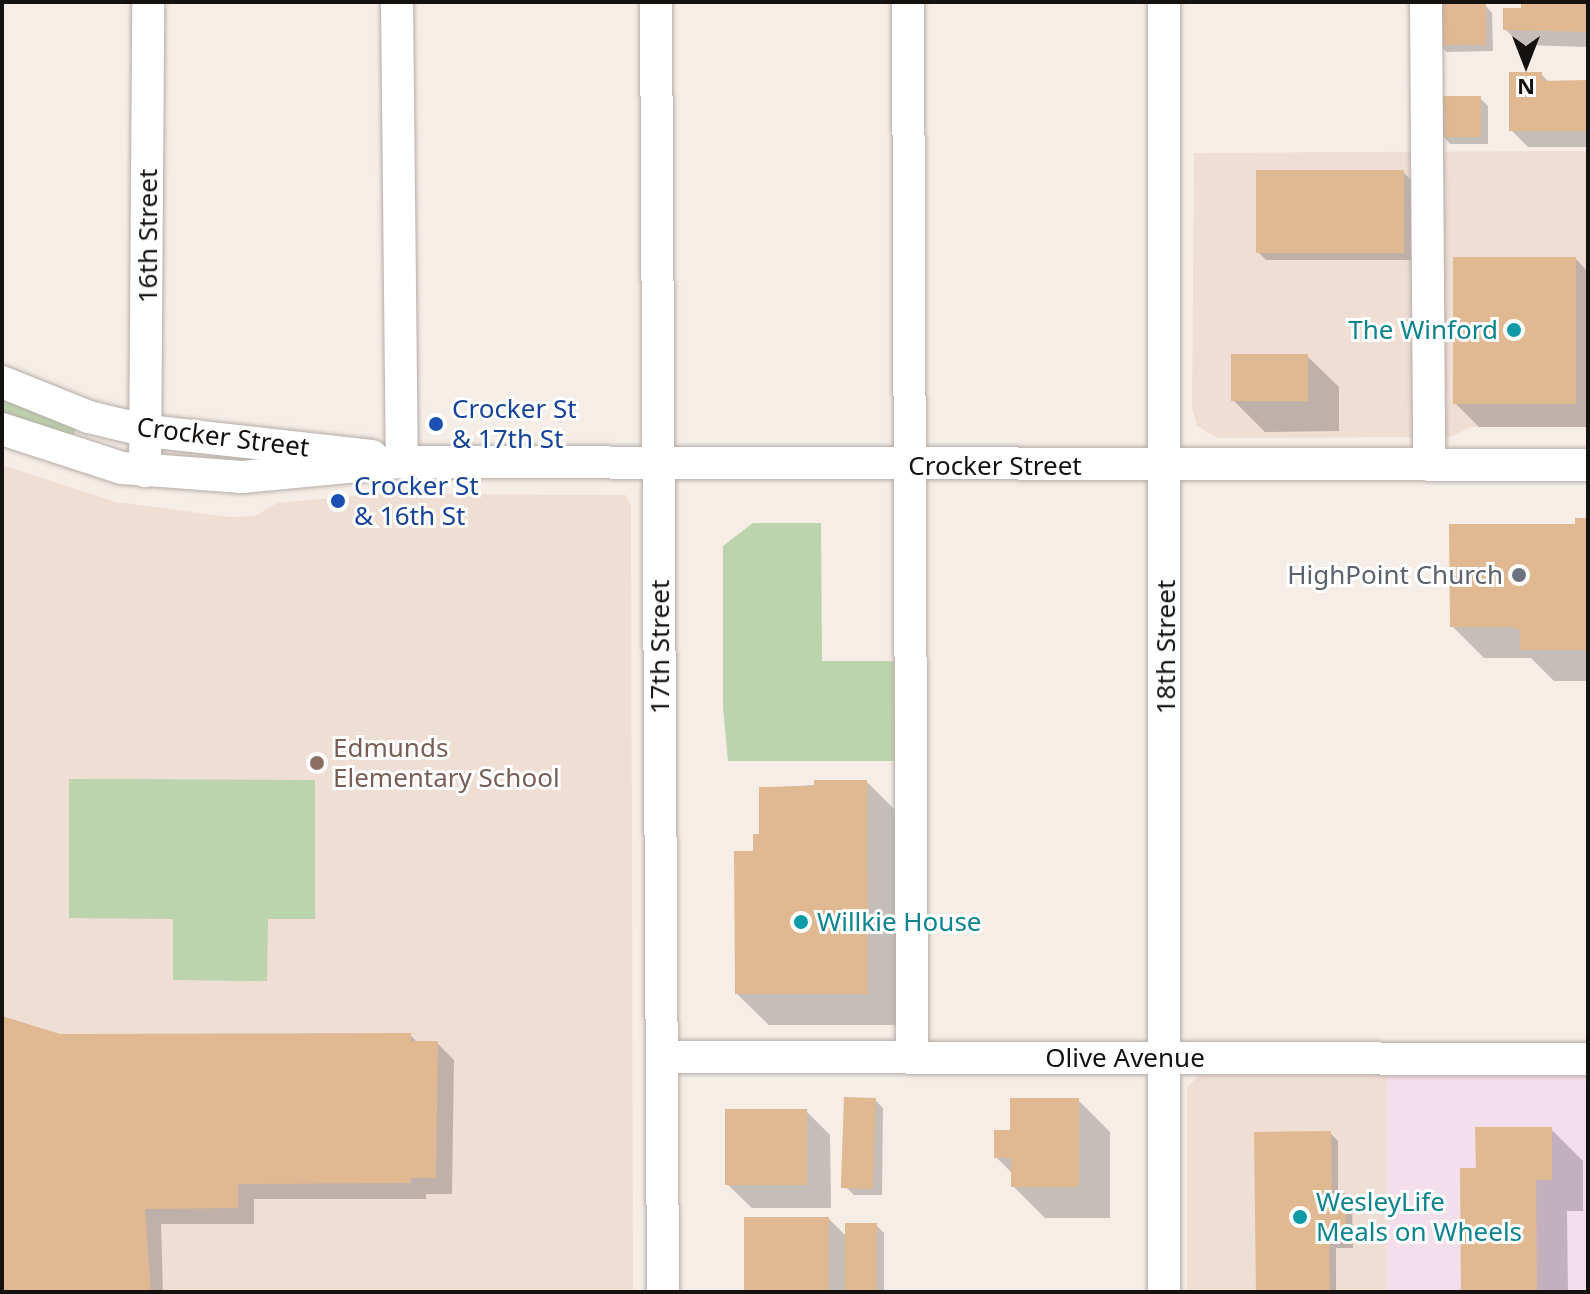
<!DOCTYPE html>
<style>
body{margin:0}
#map{position:relative;width:1590px;height:1294px;overflow:hidden;background:#f7ede7;font-family:"Noto Sans",sans-serif}
div>[style]{position:absolute}
.built>*{inset:0;background:#efded4}
.medical>*{inset:0;background:#f3deec;transform-origin:0 0}
.green>*{inset:0;background:#bcd4ad;transform-origin:0 0}
.shadow>*{inset:0;background:#0003}
.building>*{inset:0;background:#e0b891;transform-origin:0 0}
.roads{filter:drop-shadow(0 0 2px #b6aca7) drop-shadow(0 0 2px #b6aca7)}
.minor>*{height:32px;margin:-16px;padding:0 16px;transform-origin:16px;border-radius:16px;background:#fff}
.dots>*{width:22px;height:22px;translate:-50% -50%;box-sizing:border-box;border:4px solid #fff;border-radius:50%}
span{translate:-50% -50%;white-space:nowrap;text-align:center;line-height:1.15;-webkit-text-stroke:6px #fff;paint-order:stroke}
.street-label{font-size:26px;color:#14110f}
.culture-label{font-size:26px;color:#0d838f}
.right{translate:-100% -50%;text-align:right}
.left{translate:0 -50%;text-align:left}
.transit-label{font-size:26px;color:#164399}
.worship-label{font-size:26px;color:#5b616d}
.education-label{font-size:26px;color:#785e54}
.frame{position:absolute;inset:0;border:4px solid #14110f;pointer-events:none}
.north{position:absolute;left:1486px;top:24px;width:80px;height:80px;-webkit-text-stroke:6px #fff;paint-order:stroke;rotate:180deg;font-size:22px;font-weight:700;line-height:32px;text-align:center;color:#14110f}
.north::after{content:'';display:block;margin:auto;width:28px;height:36px;background:#14110f;clip-path:polygon(50% 0,100% 100%,50% 72%,0 100%)}
</style>
<div id="map">
<div class="built">
<div style="clip-path:polygon(1588px 151px,1588px 427px,1471px 427px,1450px 437px,1217px 438px,1197px 426px,1192px 408px,1194px 153px)"></div>
<div style="clip-path:polygon(2px 465px,116px 502px,230px 517px,255px 516px,277px 503px,378px 494px,626px 495px,631px 506px,633px 1292px,2px 1292px)"></div>
<div style="clip-path:polygon(1202px 1073px,1387px 1074px,1388px 1292px,1187px 1292px,1187px 1087px)"></div>
</div>
<div class="medical">
<div style="left:1387px;top:1074px;width:201px;height:218px"></div>
</div>
<div class="green">
<div style="left:2px;top:397px;width:81px;height:20px;rotate:22deg"></div>
<div style="clip-path:polygon(753px 523px,821px 523px,822px 661px,894px 661px,895px 761px,728px 761px,723px 708px,723px 546px)"></div>
<div style="clip-path:polygon(69px 779px,315px 780px,315px 919px,268px 919px,267px 981px,173px 980px,173px 919px,69px 918px)"></div>
</div>
<div class="shadow">
<div style="clip-path:polygon(1523px 2px,1588px 2px,1588px 47px,1521px 45px,1505px 29px,1523px 10px)"></div>
<div style="clip-path:polygon(1485px 5px,1492px 13px,1493px 51px,1447px 52px,1439px 44px)"></div>
<div style="clip-path:polygon(1541px 74px,1550px 83px,1588px 84px,1588px 147px,1528px 147px,1511px 130px)"></div>
<div style="clip-path:polygon(1480px 98px,1488px 106px,1488px 144px,1450px 144px,1443px 136px)"></div>
<div style="clip-path:polygon(1403px 172px,1411px 180px,1411px 260px,1266px 260px,1258px 252px)"></div>
<div style="clip-path:polygon(1576px 259px,1588px 272px,1588px 427px,1479px 427px,1455px 403px)"></div>
<div style="clip-path:polygon(1307px 356px,1339px 387px,1339px 431px,1265px 432px,1233px 400px)"></div>
<div style="clip-path:polygon(1588px 520px,1588px 681px,1554px 681px,1531px 658px,1484px 658px,1452px 626px)"></div>
<div style="clip-path:polygon(867px 782px,899px 814px,899px 1025px,769px 1025px,737px 994px,761px 836px,761px 788px)"></div>
<div style="clip-path:polygon(2px 1017px,60px 1036px,410px 1035px,418px 1043px,437px 1043px,454px 1060px,452px 1194px,426px 1194px,426px 1199px,254px 1199px,254px 1224px,161px 1224px,163px 1292px,2px 1292px)"></div>
<div style="clip-path:polygon(875px 1100px,883px 1108px,882px 1195px,854px 1195px,846px 1187px)"></div>
<div style="clip-path:polygon(1078px 1100px,1110px 1132px,1110px 1218px,1045px 1218px,1013px 1186px,1013px 1174px,996px 1157px,1012px 1132px)"></div>
<div style="clip-path:polygon(806px 1111px,830px 1135px,831px 1208px,752px 1208px,727px 1184px)"></div>
<div style="clip-path:polygon(1551px 1129px,1583px 1161px,1583px 1211px,1567px 1211px,1568px 1292px,1463px 1292px)"></div>
<div style="clip-path:polygon(1330px 1133px,1338px 1141px,1338px 1195px,1352px 1202px,1353px 1248px,1336px 1248px,1336px 1292px,1258px 1292px)"></div>
<div style="clip-path:polygon(829px 1219px,847px 1237px,876px 1225px,884px 1233px,884px 1292px,747px 1292px)"></div>
</div>
<div class="building">
<div style="clip-path:polygon(1521px 2px,1588px 2px,1588px 32px,1503px 30px,1503px 8px,1521px 8px)"></div>
<div style="left:1437px;top:3px;width:49px;height:42px"></div>
<div style="clip-path:polygon(1509px 72px,1542px 72px,1542px 81px,1587px 80px,1587px 131px,1509px 131px)"></div>
<div style="left:1440px;top:96px;width:41px;height:41px"></div>
<div style="left:1404px;top:170px;width:83px;height:148px;rotate:90deg"></div>
<div style="left:1453px;top:257px;width:123px;height:147px"></div>
<div style="left:1231px;top:354px;width:77px;height:47px"></div>
<div style="clip-path:polygon(1575px 518px,1588px 518px,1588px 650px,1520px 650px,1520px 630px,1512px 627px,1450px 627px,1449px 524px,1575px 524px)"></div>
<div style="clip-path:polygon(814px 780px,867px 780px,868px 994px,735px 994px,734px 851px,753px 851px,753px 834px,759px 834px,759px 787px,814px 786px)"></div>
<div style="clip-path:polygon(2px 1016px,60px 1034px,411px 1033px,411px 1041px,438px 1041px,436px 1178px,411px 1178px,411px 1183px,238px 1184px,238px 1208px,145px 1209px,151px 1292px,2px 1292px)"></div>
<div style="left:844px;top:1097px;width:32px;height:91px;rotate:2deg"></div>
<div style="clip-path:polygon(1010px 1098px,1079px 1098px,1079px 1187px,1011px 1187px,1011px 1158px,994px 1158px,994px 1130px,1010px 1130px)"></div>
<div style="left:725px;top:1109px;width:82px;height:76px"></div>
<div style="clip-path:polygon(1475px 1127px,1552px 1127px,1552px 1180px,1536px 1180px,1537px 1292px,1461px 1292px,1460px 1168px,1476px 1168px)"></div>
<div style="clip-path:polygon(1331px 1131px,1332px 1193px,1346px 1193px,1346px 1241px,1329px 1241px,1330px 1292px,1256px 1292px,1254px 1132px)"></div>
<div style="left:744px;top:1217px;width:85px;height:75px"></div>
<div style="left:845px;top:1223px;width:32px;height:69px"></div>
</div>
<div class="roads">
<div class="minor">
<div style="left:397px;top:2px;width:460px;rotate:89.4deg"></div>
<div style="left:656px;top:2px;width:1290px;rotate:89.69deg"></div>
<div style="left:908px;top:2px;width:1055px;rotate:89.78deg"></div>
<div style="left:1426px;top:2px;width:463px;rotate:89.6deg"></div>
<div style="left:2px;top:382px;width:94px;rotate:21.9deg"></div>
<div style="left:89px;top:417px;width:60px;rotate:13.6deg"></div>
<div style="left:147px;top:431px;width:226px;rotate:6.3deg"></div>
<div style="left:2px;top:429px;width:126px;rotate:18deg"></div>
<div style="left:122px;top:468px;width:120px;rotate:4.3deg"></div>
<div style="left:242px;top:477px;width:161px;rotate:-5.4deg"></div>
<div style="left:402px;top:462px;width:1186px;rotate:0.14deg"></div>
<div style="left:145px;top:471px;width:469px;rotate:-89.6deg"></div>
<div style="left:663px;top:1057px;width:925px;rotate:0.12deg"></div>
<div style="left:1164px;top:1292px;width:1290px;rotate:-90deg"></div>
</div>
</div>
<div class="dots">
<div style="left:1514px;top:330px;background:#0f9aa8"></div>
<div style="left:436px;top:424px;background:#1a4fb4"></div>
<div style="left:338px;top:501px;background:#1a4fb4"></div>
<div style="left:1519px;top:575px;background:#6b7280"></div>
<div style="left:317px;top:763px;background:#8d6e63"></div>
<div style="left:801px;top:922px;background:#0f9aa8"></div>
<div style="left:1300px;top:1217px;background:#0f9aa8"></div>
</div>
<div class="street-label">
<span style="left:148px;top:236px;rotate:-90deg">16th Street</span>
<span style="left:223px;top:437px;rotate:7deg">Crocker Street</span>
<span style="left:995px;top:466px">Crocker Street</span>
<span style="left:660px;top:647px;rotate:-90deg">17th Street</span>
<span style="left:1166px;top:647px;rotate:-90deg">18th Street</span>
<span style="left:1125px;top:1058px">Olive Avenue</span>
</div>
<div class="culture-label">
<span class="right" style="left:1498px;top:330px">The Winford</span>
<span class="left" style="left:817px;top:922px">Willkie House</span>
<span class="left" style="left:1316px;top:1217px">WesleyLife<br>Meals on Wheels</span>
</div>
<div class="transit-label">
<span class="left" style="left:452px;top:424px">Crocker St<br>&amp; 17th St</span>
<span class="left" style="left:354px;top:501px">Crocker St<br>&amp; 16th St</span>
</div>
<div class="worship-label">
<span class="right" style="left:1503px;top:575px">HighPoint Church</span>
</div>
<div class="education-label">
<span class="left" style="left:333px;top:763px">Edmunds<br>Elementary School</span>
</div>
<div class="frame"></div>
<div class="north">N</div>
</div>
